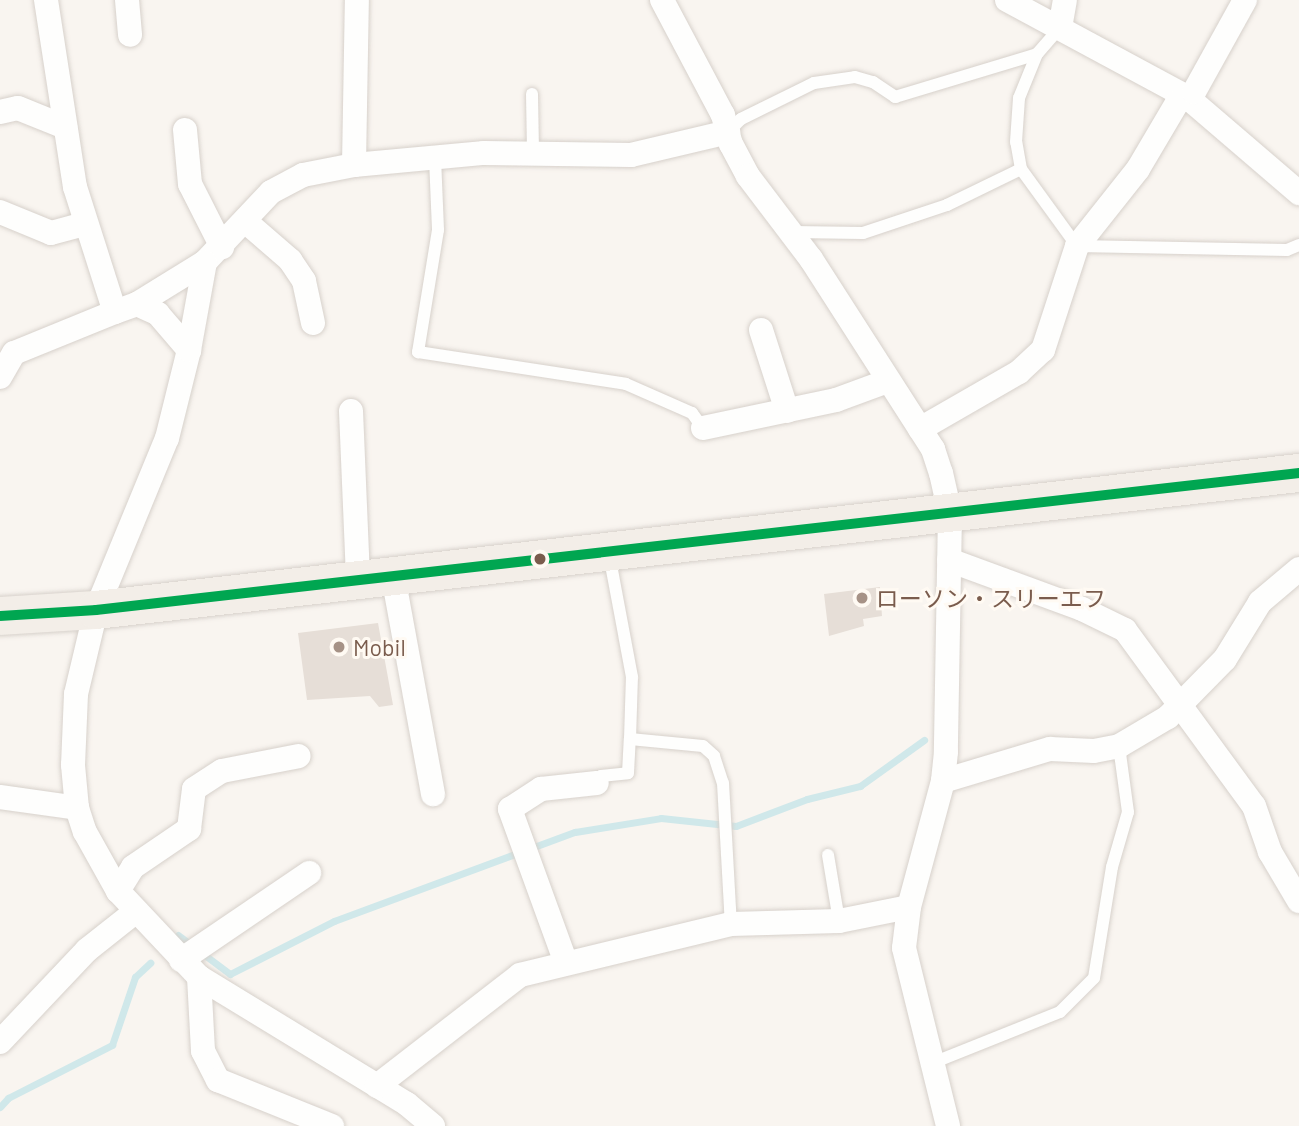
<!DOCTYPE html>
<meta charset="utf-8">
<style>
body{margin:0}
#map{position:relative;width:1299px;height:1126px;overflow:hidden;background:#f9f5f0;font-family:Barlow,"Noto Sans JP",sans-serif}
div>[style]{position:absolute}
.stream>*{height:7px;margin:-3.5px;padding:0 3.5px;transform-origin:3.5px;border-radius:3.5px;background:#d0e8ea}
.building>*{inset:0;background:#e6ded7}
.roads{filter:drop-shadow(0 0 2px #d7d1cb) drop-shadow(0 0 2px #d7d1cb)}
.service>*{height:12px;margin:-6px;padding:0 6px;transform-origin:6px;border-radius:6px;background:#fefefd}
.minor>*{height:24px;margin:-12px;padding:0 12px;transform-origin:12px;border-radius:12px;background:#fefefd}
.primary>*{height:38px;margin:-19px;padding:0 19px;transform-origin:19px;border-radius:19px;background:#f3eee8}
.bus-1>*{height:10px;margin:-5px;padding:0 5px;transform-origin:5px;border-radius:5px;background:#00a651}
.dots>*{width:19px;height:19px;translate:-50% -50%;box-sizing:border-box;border:4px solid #fffaf3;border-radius:50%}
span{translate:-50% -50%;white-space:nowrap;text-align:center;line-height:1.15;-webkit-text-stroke:6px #fffaf3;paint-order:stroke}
.poi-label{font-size:23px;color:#7a5c4d}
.left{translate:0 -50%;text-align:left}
</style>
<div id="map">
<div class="stream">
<div style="left:178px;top:935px;width:65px;rotate:36.9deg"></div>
<div style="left:230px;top:974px;width:117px;rotate:-27deg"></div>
<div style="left:334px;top:921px;width:257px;rotate:-20.3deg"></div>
<div style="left:575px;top:832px;width:87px;rotate:-9.2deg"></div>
<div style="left:661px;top:818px;width:75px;rotate:6.1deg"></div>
<div style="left:736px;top:826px;width:76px;rotate:-20.8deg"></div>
<div style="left:807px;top:799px;width:55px;rotate:-13.8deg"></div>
<div style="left:860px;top:786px;width:79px;rotate:-35.7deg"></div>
<div style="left:0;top:1107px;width:12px;rotate:-48deg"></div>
<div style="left:8px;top:1098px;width:117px;rotate:-27deg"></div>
<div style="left:112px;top:1045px;width:72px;rotate:-71.3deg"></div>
<div style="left:135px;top:977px;width:21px;rotate:-43deg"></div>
</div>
<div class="building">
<div style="clip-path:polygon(880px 587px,882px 616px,863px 619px,864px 626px,829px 636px,824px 594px)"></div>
<div style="clip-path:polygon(378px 623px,393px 705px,379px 707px,370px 696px,307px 700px,298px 633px)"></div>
</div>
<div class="roads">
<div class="service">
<div style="left:532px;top:94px;width:57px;rotate:89deg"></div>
<div style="left:728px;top:132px;width:18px;rotate:-45deg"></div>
<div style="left:741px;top:119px;width:81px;rotate:-26.3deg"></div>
<div style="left:814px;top:83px;width:41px;rotate:-8.3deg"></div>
<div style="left:855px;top:77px;width:19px;rotate:16deg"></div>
<div style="left:873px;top:82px;width:27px;rotate:34deg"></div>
<div style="left:895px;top:97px;width:148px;rotate:-16.8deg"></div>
<div style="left:435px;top:158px;width:72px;rotate:87.6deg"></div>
<div style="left:438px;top:230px;width:124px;rotate:99.3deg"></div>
<div style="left:418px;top:352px;width:210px;rotate:8.7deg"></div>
<div style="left:626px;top:384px;width:72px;rotate:23.7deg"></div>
<div style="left:692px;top:413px;width:19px;rotate:54deg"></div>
<div style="left:1021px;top:169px;width:95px;rotate:54deg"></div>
<div style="left:1077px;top:246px;width:210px;rotate:1.1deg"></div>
<div style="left:1287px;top:250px;width:13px;rotate:-23deg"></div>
<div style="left:793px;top:232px;width:70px;rotate:0.8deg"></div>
<div style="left:863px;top:233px;width:89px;rotate:-18.4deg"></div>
<div style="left:947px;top:205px;width:82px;rotate:-25.9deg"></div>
<div style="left:1021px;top:169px;width:27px;rotate:-100deg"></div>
<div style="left:1016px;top:142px;width:44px;rotate:-86.1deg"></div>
<div style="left:1019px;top:98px;width:48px;rotate:-67.8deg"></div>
<div style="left:1037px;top:54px;width:35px;rotate:-49deg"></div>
<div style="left:630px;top:739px;width:73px;rotate:5.5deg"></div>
<div style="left:703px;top:746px;width:15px;rotate:42deg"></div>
<div style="left:714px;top:756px;width:28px;rotate:72deg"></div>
<div style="left:723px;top:783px;width:141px;rotate:86.8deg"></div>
<div style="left:597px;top:783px;width:8px;rotate:-60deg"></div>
<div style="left:601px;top:776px;width:27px;rotate:-6deg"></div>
<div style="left:628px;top:773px;width:34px;rotate:-87deg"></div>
<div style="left:630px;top:739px;width:62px;rotate:-88.2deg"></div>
<div style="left:632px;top:677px;width:125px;rotate:-100.6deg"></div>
<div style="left:828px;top:855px;width:67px;rotate:80.5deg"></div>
<div style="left:930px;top:1064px;width:140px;rotate:-21.8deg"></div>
<div style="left:1060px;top:1012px;width:48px;rotate:-45deg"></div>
<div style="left:1094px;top:978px;width:112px;rotate:-80.8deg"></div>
<div style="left:1112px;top:867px;width:57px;rotate:-73.8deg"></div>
<div style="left:1128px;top:812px;width:67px;rotate:-97.8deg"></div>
</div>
<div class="minor">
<div style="left:46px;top:0;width:189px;rotate:81.2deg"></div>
<div style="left:75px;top:187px;width:131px;rotate:72.3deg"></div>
<div style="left:115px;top:312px;width:23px;rotate:-20deg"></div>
<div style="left:137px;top:304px;width:80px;rotate:-31.7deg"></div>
<div style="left:205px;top:262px;width:96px;rotate:-46.7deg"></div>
<div style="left:271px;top:192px;width:36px;rotate:-28deg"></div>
<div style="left:303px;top:175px;width:52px;rotate:-11.1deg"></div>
<div style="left:354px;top:165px;width:131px;rotate:-5.3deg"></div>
<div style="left:484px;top:153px;width:147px;rotate:0.8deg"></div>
<div style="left:631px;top:155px;width:100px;rotate:-13.3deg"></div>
<div style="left:127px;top:0;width:35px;rotate:85deg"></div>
<div style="left:662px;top:0;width:130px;rotate:62.1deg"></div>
<div style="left:723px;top:115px;width:30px;rotate:75deg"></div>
<div style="left:731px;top:144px;width:36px;rotate:62deg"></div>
<div style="left:748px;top:176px;width:104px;rotate:52.8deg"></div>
<div style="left:811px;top:259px;width:226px;rotate:57.3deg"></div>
<div style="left:933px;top:449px;width:25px;rotate:72deg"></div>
<div style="left:941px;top:473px;width:41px;rotate:77.3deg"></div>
<div style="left:950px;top:513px;width:239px;rotate:91deg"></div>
<div style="left:946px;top:752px;width:29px;rotate:96deg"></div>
<div style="left:943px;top:781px;width:131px;rotate:105.1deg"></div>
<div style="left:909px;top:907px;width:41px;rotate:97deg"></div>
<div style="left:904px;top:948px;width:183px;rotate:76.1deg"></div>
<div style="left:1007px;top:0;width:204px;rotate:28.3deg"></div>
<div style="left:1187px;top:97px;width:148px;rotate:40.6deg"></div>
<div style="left:1060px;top:28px;width:28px;rotate:-80deg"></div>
<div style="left:0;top:112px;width:18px;rotate:-13deg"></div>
<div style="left:18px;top:108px;width:51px;rotate:22deg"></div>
<div style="left:185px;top:130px;width:54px;rotate:84.7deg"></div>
<div style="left:190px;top:184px;width:71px;rotate:63.1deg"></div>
<div style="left:354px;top:165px;width:165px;rotate:-89deg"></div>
<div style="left:0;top:212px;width:55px;rotate:22.4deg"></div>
<div style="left:51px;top:233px;width:35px;rotate:-15deg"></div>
<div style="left:245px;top:221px;width:60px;rotate:40.9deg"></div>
<div style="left:290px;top:260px;width:25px;rotate:56deg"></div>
<div style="left:304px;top:281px;width:43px;rotate:77.9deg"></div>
<div style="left:137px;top:304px;width:23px;rotate:25deg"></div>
<div style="left:158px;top:314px;width:48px;rotate:49.3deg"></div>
<div style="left:189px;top:350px;width:91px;rotate:104deg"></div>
<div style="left:167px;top:438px;width:186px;rotate:112.4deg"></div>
<div style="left:96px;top:610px;width:86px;rotate:103.4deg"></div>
<div style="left:76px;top:694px;width:71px;rotate:92.4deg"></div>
<div style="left:73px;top:765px;width:43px;rotate:84.7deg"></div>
<div style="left:77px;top:808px;width:25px;rotate:72deg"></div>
<div style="left:85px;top:832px;width:68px;rotate:60.8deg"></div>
<div style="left:118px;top:891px;width:118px;rotate:46.7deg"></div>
<div style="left:199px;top:977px;width:244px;rotate:31.4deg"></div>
<div style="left:407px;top:1104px;width:34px;rotate:40deg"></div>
<div style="left:761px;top:330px;width:85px;rotate:72.2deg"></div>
<div style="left:189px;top:350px;width:89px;rotate:-79.7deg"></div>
<div style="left:0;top:377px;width:28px;rotate:-60deg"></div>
<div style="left:14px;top:353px;width:109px;rotate:-22.1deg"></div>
<div style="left:351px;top:411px;width:169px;rotate:87.6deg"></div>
<div style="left:703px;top:428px;width:136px;rotate:-11.9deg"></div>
<div style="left:836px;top:400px;width:55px;rotate:-20.1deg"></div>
<div style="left:920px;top:429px;width:114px;rotate:-29.9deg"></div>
<div style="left:1019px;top:372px;width:33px;rotate:-43deg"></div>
<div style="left:1043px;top:350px;width:109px;rotate:-71.9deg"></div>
<div style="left:1077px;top:246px;width:98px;rotate:-51.6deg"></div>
<div style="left:1138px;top:169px;width:77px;rotate:-59.4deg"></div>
<div style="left:1177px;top:103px;width:20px;rotate:-33deg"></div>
<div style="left:1194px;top:92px;width:105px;rotate:-61deg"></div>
<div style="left:949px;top:560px;width:142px;rotate:20.2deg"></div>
<div style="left:1082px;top:609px;width:48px;rotate:26deg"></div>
<div style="left:1125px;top:630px;width:218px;rotate:53.8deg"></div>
<div style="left:1254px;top:806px;width:49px;rotate:70.8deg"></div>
<div style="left:1270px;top:852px;width:57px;rotate:59.4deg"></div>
<div style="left:393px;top:576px;width:222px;rotate:79.6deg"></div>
<div style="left:943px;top:781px;width:112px;rotate:-16.7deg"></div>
<div style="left:1050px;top:749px;width:44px;rotate:2.6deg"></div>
<div style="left:1094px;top:751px;width:25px;rotate:-11deg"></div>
<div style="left:1119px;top:746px;width:57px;rotate:-30.6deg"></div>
<div style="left:1168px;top:717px;width:81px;rotate:-45.5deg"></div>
<div style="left:1225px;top:659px;width:67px;rotate:-58.4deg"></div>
<div style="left:1260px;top:602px;width:51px;rotate:-40.2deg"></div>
<div style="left:0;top:797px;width:78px;rotate:8.1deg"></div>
<div style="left:118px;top:891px;width:28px;rotate:-58deg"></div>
<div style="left:133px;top:867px;width:68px;rotate:-34.2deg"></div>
<div style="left:189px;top:829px;width:40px;rotate:-82.9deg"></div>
<div style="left:194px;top:789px;width:33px;rotate:-33deg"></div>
<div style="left:222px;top:771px;width:78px;rotate:-11deg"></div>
<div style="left:181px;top:960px;width:155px;rotate:-34.2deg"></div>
<div style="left:566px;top:963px;width:164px;rotate:-110deg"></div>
<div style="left:510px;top:809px;width:37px;rotate:-33deg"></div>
<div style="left:541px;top:789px;width:56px;rotate:-6.1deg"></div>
<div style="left:199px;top:977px;width:74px;rotate:86.9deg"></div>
<div style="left:203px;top:1051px;width:33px;rotate:63deg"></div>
<div style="left:218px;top:1080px;width:123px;rotate:22deg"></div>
<div style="left:0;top:1042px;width:127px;rotate:-46.6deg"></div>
<div style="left:87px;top:950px;width:61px;rotate:-38.4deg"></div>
<div style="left:377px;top:1086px;width:181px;rotate:-37.8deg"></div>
<div style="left:520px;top:975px;width:217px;rotate:-13.6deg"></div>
<div style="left:731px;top:924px;width:108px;rotate:-1.6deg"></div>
<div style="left:839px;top:921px;width:71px;rotate:-11.3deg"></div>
</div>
<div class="primary">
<div style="left:0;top:616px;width:96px;rotate:-3.6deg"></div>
<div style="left:96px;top:610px;width:1211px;rotate:-6.5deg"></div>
</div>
</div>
<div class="bus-1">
<div style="left:0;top:616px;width:96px;rotate:-3.6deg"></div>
<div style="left:96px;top:610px;width:1211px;rotate:-6.5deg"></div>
</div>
<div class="dots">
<div style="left:540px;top:559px;background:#7a5c4d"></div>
<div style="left:862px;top:598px;background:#a69286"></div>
<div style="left:339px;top:647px;background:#a69286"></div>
</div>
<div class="poi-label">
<span class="left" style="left:876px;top:598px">ローソン・スリーエフ</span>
<span class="left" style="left:353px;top:647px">Mobil</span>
</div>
</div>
